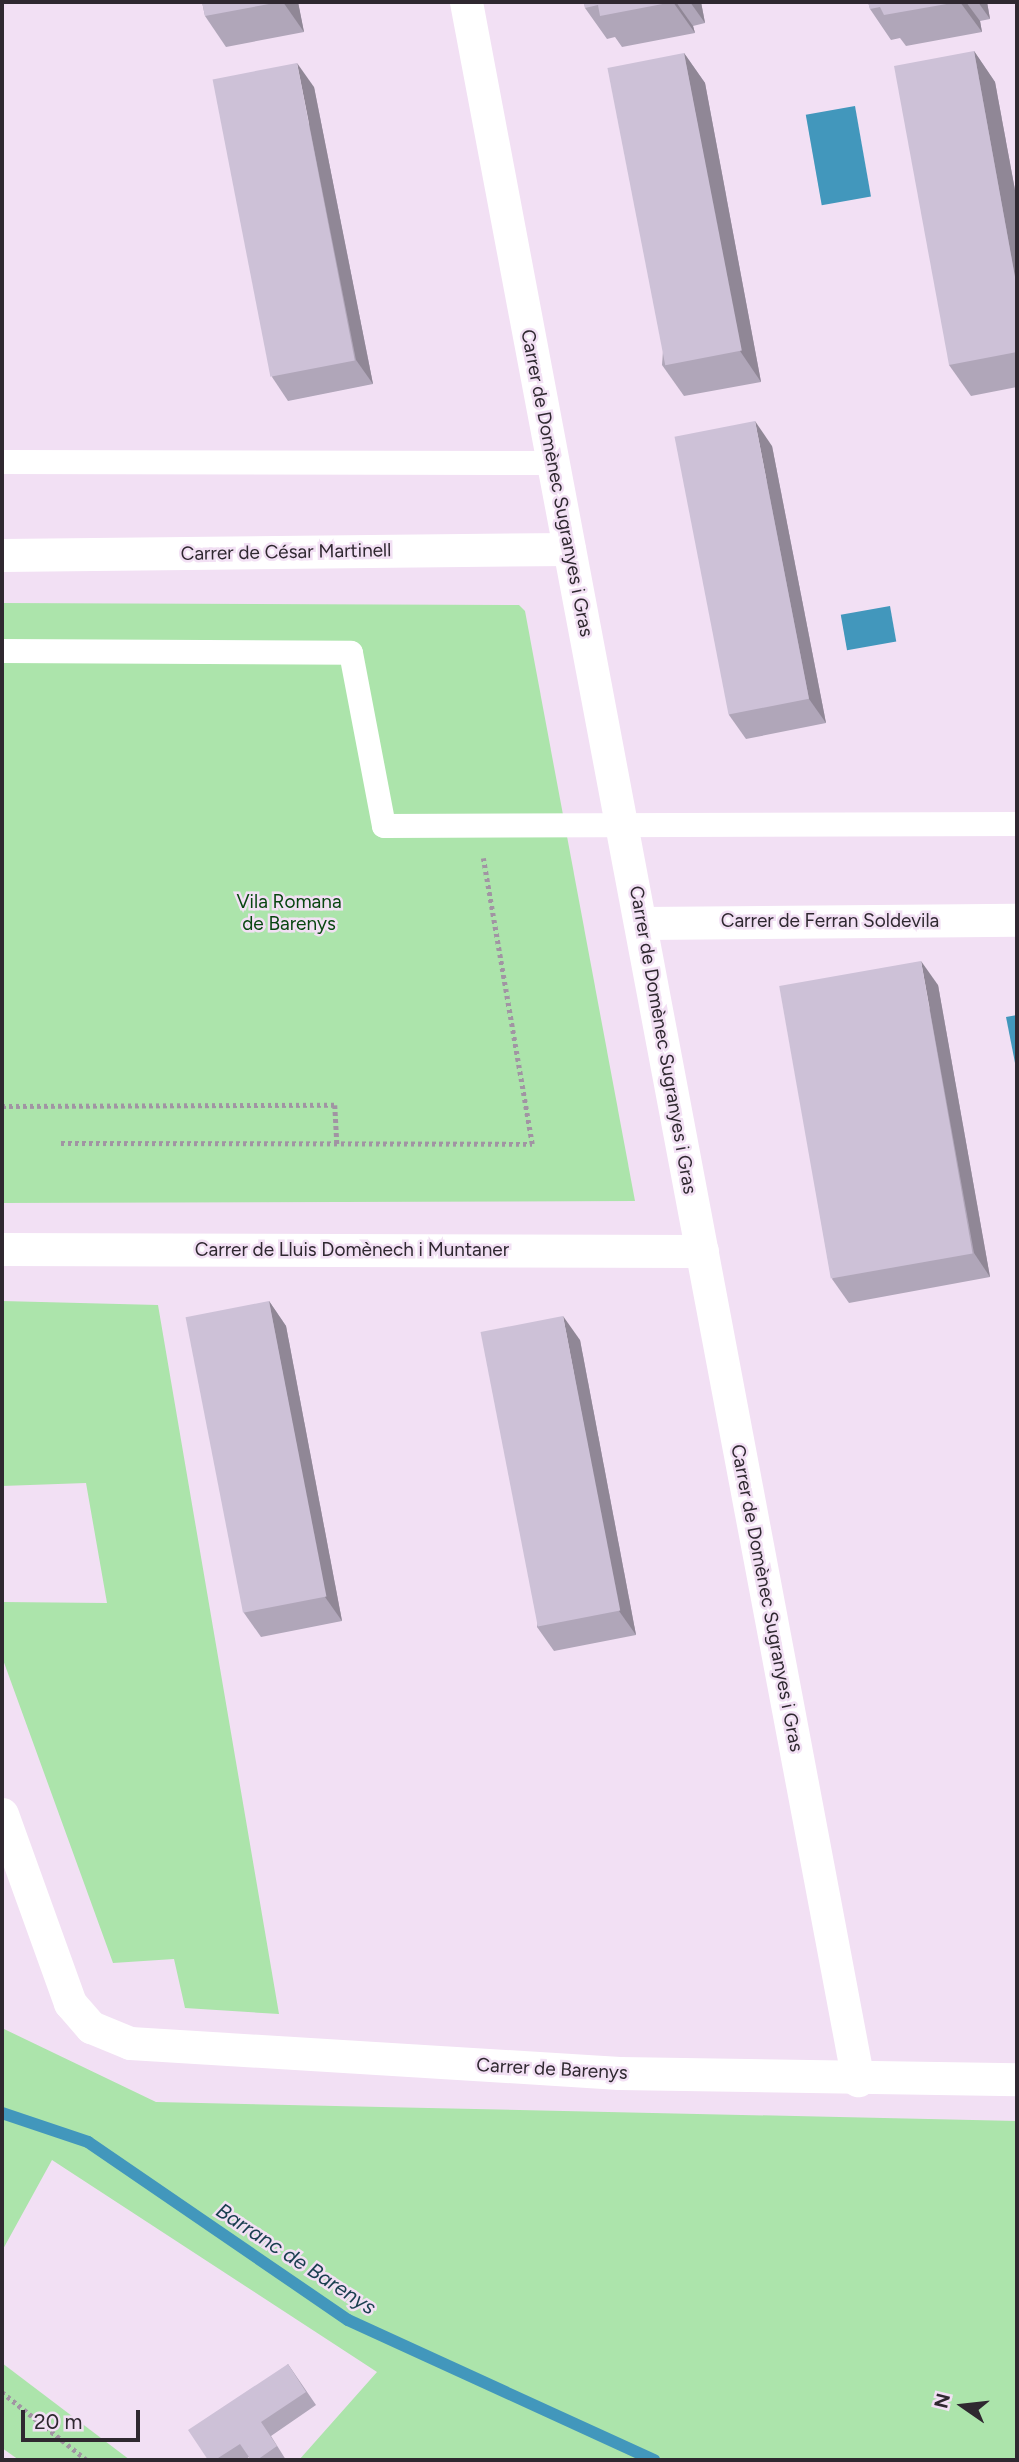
<!DOCTYPE html>
<meta charset="utf-8">
<style>
body{margin:0}
#map{position:relative;width:1019px;height:2462px;overflow:hidden;background:#f2e0f4;font-family:Figtree,sans-serif}
div>[style]{position:absolute}
.green>*{inset:0;background:#ace4ab}
.water>*{inset:0;background:#4297bc;transform-origin:0 0}
.stream>*{height:12px;margin:-6px;padding:0 6px;transform-origin:6px;border-radius:6px;background:#4297bc}
.path>*{height:4.5px;margin-top:-2.25px;transform-origin:0;background:repeating-linear-gradient(90deg,#a194a3 0 3.5px,transparent 0 7px)}
.pedestrian>*{height:24px;margin:-12px;padding:0 12px;transform-origin:12px;border-radius:12px;background:#fff}
.minor>*{height:33px;margin:-16.5px;padding:0 16.5px;transform-origin:16.5px;border-radius:16.5px;background:#fff}
.wall>*{inset:0;background:#b0a6b9}
.shaded-wall>*{inset:0;background:#908796}
.building>*{inset:0;background:#cdc1d7;transform-origin:0 0}
span{translate:-50% -50%;white-space:nowrap;text-align:center;line-height:1.15;-webkit-text-stroke:5px #f2e0f4;paint-order:stroke}
.street-label{font-size:19px;color:#2f2830}
.park-label{font-size:19px;color:#084610}
.water-label{font-size:21px;color:#193e4f;font-style:italic}
.frame{position:absolute;inset:0;border:4px solid #2f2830;pointer-events:none}
.north{position:absolute;left:928px;top:2371px;width:70px;height:70px;-webkit-text-stroke:5px #f2e0f4;paint-order:stroke;rotate:284deg;font-size:19px;font-weight:700;line-height:28px;text-align:center;color:#2f2830}
.north::after{content:'';display:block;margin:auto;width:24px;height:32px;background:#2f2830;clip-path:polygon(50% 0,100% 100%,50% 72%,0 100%)}
.scale{position:absolute;left:21px;top:2410px;width:119px;height:32px;box-sizing:border-box;border:4px solid #2f2830;border-top:0;padding-left:9px;font-size:21px;line-height:24px;white-space:nowrap;color:#2f2830;-webkit-text-stroke:5px #f2e0f4;paint-order:stroke}
</style>
<div id="map">
<div class="green">
<div style="clip-path:polygon(2px 603px,519px 605px,525px 611px,635px 1201px,2px 1203px)"></div>
<div style="clip-path:polygon(2px 1301px,158px 1305px,279px 2014px,185px 2008px,174px 1959px,113px 1963px,2px 1657px,2px 1602px,107px 1603px,86px 1483px,2px 1486px)"></div>
<div style="clip-path:polygon(2px 2021px,4px 2029px,156px 2102px,1017px 2121px,1017px 2460px,299px 2460px,377px 2372px,52px 2160px,2px 2251px)"></div>
<div style="clip-path:polygon(2px 2363px,130px 2460px,19px 2460px,2px 2448px)"></div>
</div>
<div class="water">
<div style="left:855px;top:106px;width:92px;height:50px;rotate:80deg"></div>
<div style="left:890px;top:606px;width:36px;height:50px;rotate:80deg"></div>
<div style="clip-path:polygon(1017px 1015px,1017px 1073px,1006px 1017px)"></div>
</div>
<div class="stream">
<div style="left:2px;top:2113px;width:91px;rotate:18.6deg"></div>
<div style="left:88px;top:2142px;width:315px;rotate:34.4deg"></div>
<div style="left:348px;top:2320px;width:337px;rotate:24.6deg"></div>
</div>
<div class="path">
<div style="left:2px;top:1106px;width:333px;rotate:-0.2deg"></div>
<div style="left:335px;top:1105px;width:39px;rotate:87deg"></div>
<div style="left:61px;top:1143px;width:471px;rotate:0.1deg"></div>
<div style="left:532px;top:1144px;width:290px;rotate:-99.7deg"></div>
<div style="left:2px;top:2392px;width:109px;rotate:38.7deg"></div>
</div>
<div class="pedestrian">
<div style="left:2px;top:462px;width:551px;rotate:0.1deg"></div>
<div style="left:2px;top:651px;width:349px;rotate:0.3deg"></div>
<div style="left:351px;top:653px;width:176px;rotate:79.2deg"></div>
<div style="left:384px;top:826px;width:633px;rotate:-0.18deg"></div>
</div>
<div class="minor">
<div style="left:466px;top:2px;width:2115px;rotate:79.32deg"></div>
<div style="left:2px;top:555px;width:567px;rotate:-0.61deg"></div>
<div style="left:643px;top:923px;width:374px;rotate:-0.5deg"></div>
<div style="left:2px;top:1249px;width:700px;rotate:0.16deg"></div>
<div style="left:2px;top:1814px;width:201px;rotate:70.2deg"></div>
<div style="left:70px;top:2003px;width:32px;rotate:49deg"></div>
<div style="left:91px;top:2027px;width:42px;rotate:22.3deg"></div>
<div style="left:130px;top:2043px;width:490px;rotate:3.5deg"></div>
<div style="left:619px;top:2073px;width:398px;rotate:0.9deg"></div>
</div>
<div class="wall">
<div style="clip-path:polygon(202px 2px,298px 2px,304px 32px,226px 47px,205px 16px)"></div>
<div style="clip-path:polygon(584px 2px,701px 2px,705px 23px,693px 26px,695px 33px,622px 47px,615px 37px,607px 39px,585px 8px)"></div>
<div style="clip-path:polygon(868px 2px,987px 2px,990px 19px,980px 21px,982px 32px,906px 46px,900px 38px,891px 40px,870px 9px)"></div>
<div style="clip-path:polygon(974px 51px,995px 82px,1017px 201px,1017px 387px,971px 396px,949px 365px)"></div>
<div style="clip-path:polygon(684px 53px,705px 83px,761px 382px,684px 396px,662px 365px)"></div>
<div style="clip-path:polygon(314px 87px,373px 384px,288px 401px,272px 377px)"></div>
<div style="clip-path:polygon(772px 446px,826px 723px,746px 739px,729px 715px)"></div>
<div style="clip-path:polygon(938px 985px,990px 1277px,849px 1303px,832px 1279px)"></div>
<div style="clip-path:polygon(269px 1301px,286px 1326px,342px 1621px,261px 1637px,244px 1613px)"></div>
<div style="clip-path:polygon(580px 1340px,636px 1635px,554px 1651px,537px 1627px)"></div>
<div style="clip-path:polygon(288px 2364px,316px 2405px,271px 2436px,286px 2460px,251px 2460px,249px 2457px,245px 2460px,208px 2460px)"></div>
</div>
<div class="shaded-wall">
<div style="clip-path:polygon(283px 2px,298px 2px,304px 32px)"></div>
<div style="clip-path:polygon(673px 2px,676px 2px,693px 26px,695px 33px)"></div>
<div style="clip-path:polygon(690px 2px,701px 2px,705px 23px)"></div>
<div style="clip-path:polygon(960px 2px,966px 2px,980px 21px,982px 32px)"></div>
<div style="clip-path:polygon(978px 2px,987px 2px,990px 19px)"></div>
<div style="clip-path:polygon(974px 51px,995px 82px,1017px 201px,1017px 288px)"></div>
<div style="clip-path:polygon(684px 53px,705px 83px,761px 382px,740px 351px)"></div>
<div style="clip-path:polygon(297px 63px,314px 87px,373px 384px,356px 360px)"></div>
<div style="clip-path:polygon(755px 421px,772px 446px,826px 723px,809px 699px)"></div>
<div style="clip-path:polygon(921px 961px,938px 985px,990px 1277px,974px 1253px)"></div>
<div style="clip-path:polygon(269px 1301px,286px 1326px,342px 1621px,325px 1597px)"></div>
<div style="clip-path:polygon(563px 1316px,580px 1340px,636px 1635px,619px 1611px)"></div>
</div>
<div class="building">
<div style="clip-path:polygon(202px 2px,280px 2px,205px 16px)"></div>
<div style="clip-path:polygon(584px 2px,673px 2px,600px 16px,598px 5px,585px 8px)"></div>
<div style="clip-path:polygon(868px 2px,958px 2px,884px 15px,880px 7px,870px 9px)"></div>
<div style="clip-path:polygon(974px 51px,1017px 288px,1017px 352px,949px 365px,894px 66px)"></div>
<div style="left:684px;top:53px;width:303px;height:78px;rotate:79deg"></div>
<div style="left:297px;top:63px;width:303px;height:86px;rotate:79deg"></div>
<div style="left:755px;top:421px;width:283px;height:82px;rotate:79deg"></div>
<div style="left:921px;top:961px;width:297px;height:144px;rotate:80deg"></div>
<div style="left:269px;top:1301px;width:301px;height:85px;rotate:79deg"></div>
<div style="left:563px;top:1316px;width:300px;height:84px;rotate:79deg"></div>
<div style="clip-path:polygon(288px 2364px,306px 2392px,261px 2422px,277px 2446px,257px 2460px,251px 2460px,240px 2444px,215px 2460px,208px 2460px,188px 2430px)"></div>
</div>
<div class="street-label">
<span style="left:557px;top:483px;rotate:79deg">Carrer de Domènec Sugranyes i Gras</span>
<span style="left:286px;top:552px;rotate:-1deg">Carrer de César Martinell</span>
<span style="left:830px;top:921px">Carrer de Ferran Soldevila</span>
<span style="left:663px;top:1040px;rotate:80deg">Carrer de Domènec Sugranyes i Gras</span>
<span style="left:352px;top:1250px">Carrer de Lluis Domènech i Muntaner</span>
<span style="left:767px;top:1598px;rotate:79deg">Carrer de Domènec Sugranyes i Gras</span>
<span style="left:552px;top:2069px;rotate:3deg">Carrer de Barenys</span>
</div>
<div class="park-label">
<span style="left:289px;top:913px">Vila Romana<br>de Barenys</span>
</div>
<div class="water-label">
<span style="left:296px;top:2259px;rotate:33deg">Barranc de Barenys</span>
</div>
<div class="frame"></div>
<div class="north">N</div>
<div class="scale">20 m</div>
</div>
